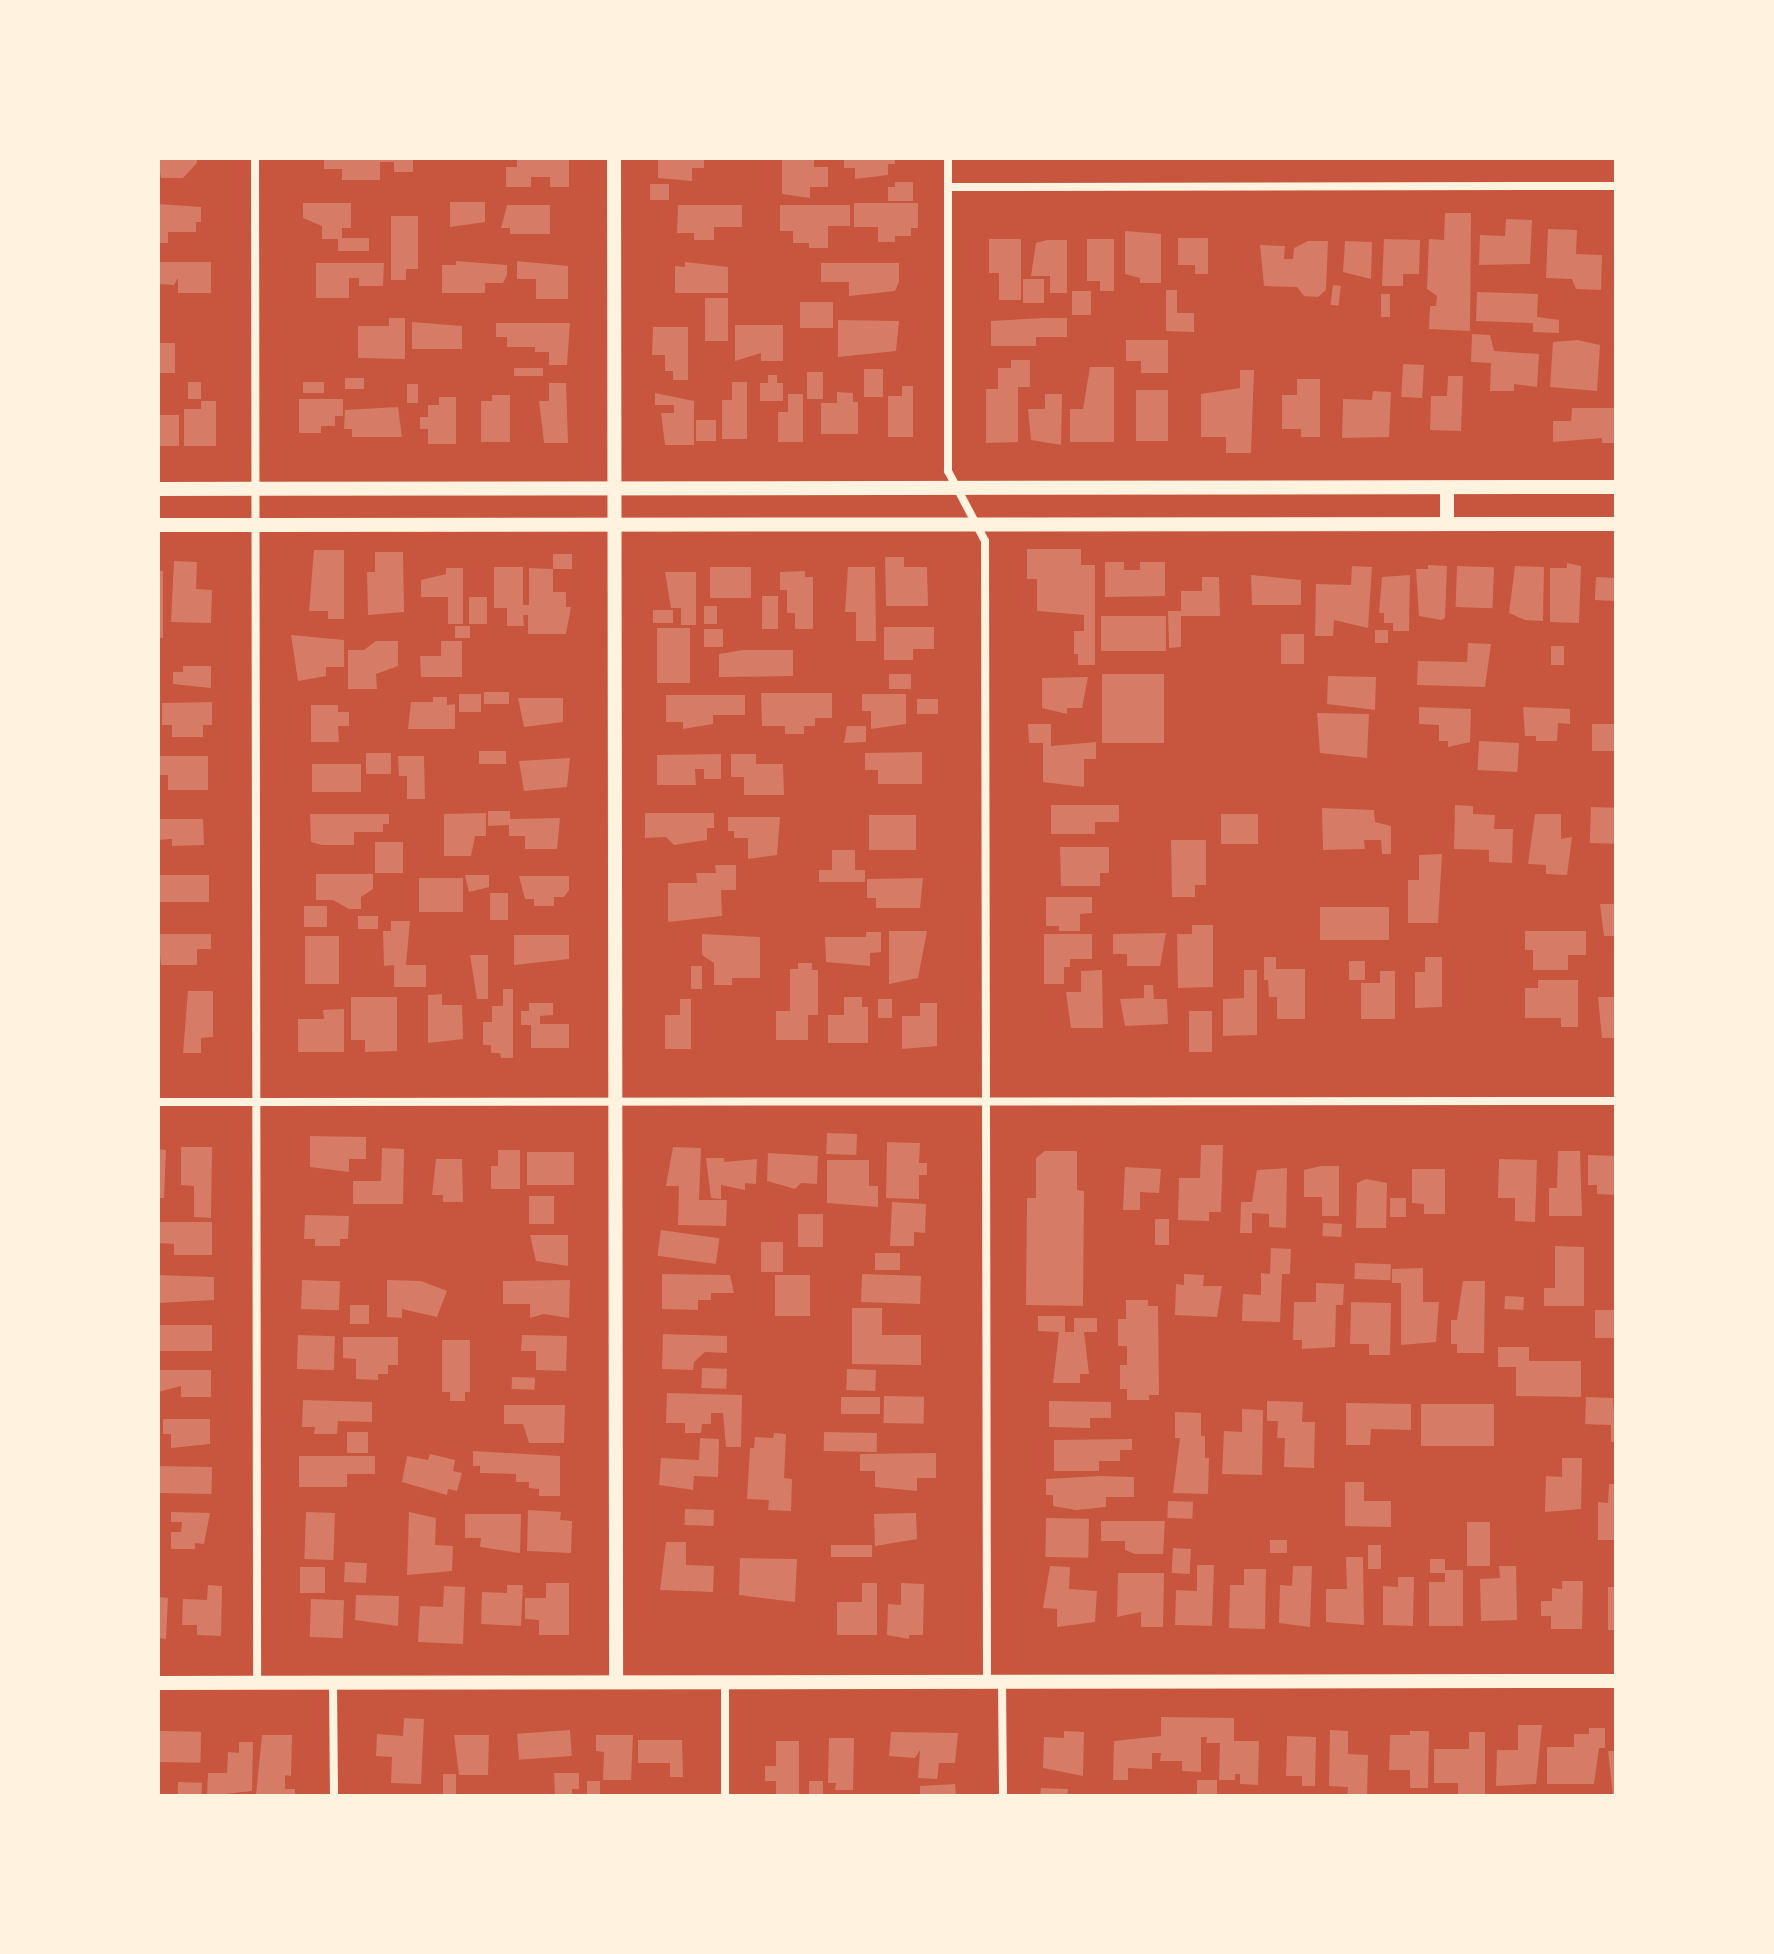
<!DOCTYPE html>
<style>
body{margin:0}
#map{position:relative;width:1774px;height:1954px;overflow:hidden;background:#c8553d;font-family:Ubuntu,sans-serif}
div>[style]{position:absolute}
.building>*{inset:0;background:#d67c66;transform-origin:0 0}
.minor>*{height:8px;margin:-4px;padding:0 4px;transform-origin:4px;border-radius:4px;background:#fff3e0}
.tertiary>*{height:14px;margin:-7px;padding:0 7px;transform-origin:7px;border-radius:7px;background:#fff3e0}
span{translate:-50% -50%;white-space:nowrap;text-align:center;line-height:1.15;-webkit-text-stroke:7px #fff3e0;paint-order:stroke}
.frame{position:absolute;inset:0;border:160px solid #fff3e0;pointer-events:none}
</style>
<div id="map">
<div class="building">
<div style="clip-path:polygon(158px 158px,197px 158px,197px 163px,183px 178px,161px 178px)"></div>
<div style="clip-path:polygon(324px 158px,413px 158px,413px 172px,394px 172px,394px 162px,380px 162px,380px 180px,342px 180px,342px 169px,324px 169px)"></div>
<div style="clip-path:polygon(517px 158px,569px 158px,569px 187px,550px 187px,550px 177px,531px 177px,531px 187px,506px 187px,506px 167px,517px 167px)"></div>
<div style="clip-path:polygon(658px 158px,704px 158px,704px 168px,692px 168px,692px 181px,658px 178px)"></div>
<div style="clip-path:polygon(782px 158px,814px 158px,814px 167px,828px 167px,828px 187px,810px 187px,810px 198px,782px 194px)"></div>
<div style="clip-path:polygon(844px 158px,895px 158px,895px 164px,888px 164px,888px 175px,855px 179px,855px 168px,844px 168px)"></div>
<div style="clip-path:polygon(895px 182px,913px 182px,913px 201px,888px 201px,888px 187px,895px 187px)"></div>
<div style="left:650px;top:184px;width:19px;height:16px"></div>
<div style="clip-path:polygon(450px 202px,485px 202px,485px 222px,450px 227px)"></div>
<div style="clip-path:polygon(303px 203px,351px 203px,351px 228px,342px 228px,342px 238px,369px 238px,369px 251px,338px 251px,338px 239px,322px 239px,322px 226px,303px 218px)"></div>
<div style="clip-path:polygon(854px 203px,918px 203px,918px 228px,911px 228px,911px 236px,895px 236px,895px 242px,878px 242px,878px 227px,854px 227px)"></div>
<div style="clip-path:polygon(158px 204px,201px 207px,201px 222px,196px 222px,196px 232px,168px 232px,168px 243px,158px 243px)"></div>
<div style="clip-path:polygon(507px 205px,550px 205px,550px 234px,510px 234px,510px 228px,501px 228px)"></div>
<div style="clip-path:polygon(678px 205px,742px 205px,742px 227px,714px 227px,714px 240px,694px 240px,694px 233px,677px 233px)"></div>
<div style="clip-path:polygon(780px 205px,850px 205px,850px 226px,828px 226px,828px 248px,809px 248px,809px 243px,793px 243px,793px 231px,780px 231px)"></div>
<div style="clip-path:polygon(1445px 213px,1471px 213px,1470px 331px,1429px 329px,1430px 306px,1436px 306px,1437px 296px,1427px 289px,1429px 239px,1444px 240px)"></div>
<div style="clip-path:polygon(391px 216px,418px 216px,418px 269px,406px 269px,406px 280px,391px 280px)"></div>
<div style="clip-path:polygon(1506px 219px,1532px 220px,1530px 264px,1479px 265px,1480px 235px,1505px 236px)"></div>
<div style="clip-path:polygon(1548px 229px,1577px 230px,1576px 254px,1602px 255px,1601px 290px,1576px 289px,1572px 279px,1546px 278px)"></div>
<div style="clip-path:polygon(1125px 231px,1161px 234px,1161px 283px,1140px 283px,1140px 278px,1125px 274px)"></div>
<div style="clip-path:polygon(1178px 238px,1208px 238px,1208px 274px,1195px 274px,1195px 265px,1178px 265px)"></div>
<div style="clip-path:polygon(989px 239px,1021px 239px,1021px 300px,999px 300px,999px 273px,989px 273px)"></div>
<div style="clip-path:polygon(1087px 239px,1114px 239px,1114px 291px,1100px 291px,1100px 281px,1087px 281px)"></div>
<div style="clip-path:polygon(1384px 239px,1420px 240px,1419px 274px,1403px 274px,1403px 286px,1382px 286px)"></div>
<div style="clip-path:polygon(1047px 240px,1067px 240px,1067px 293px,1050px 293px,1050px 276px,1031px 276px,1036px 243px)"></div>
<div style="clip-path:polygon(1308px 241px,1328px 241px,1326px 290px,1318px 297px,1304px 296px,1297px 287px,1264px 286px,1260px 245px,1285px 246px,1284px 259px,1293px 259px,1294px 248px)"></div>
<div style="clip-path:polygon(1345px 241px,1372px 242px,1371px 279px,1343px 272px)"></div>
<div style="clip-path:polygon(456px 261px,507px 265px,507px 275px,503px 283px,485px 283px,485px 293px,442px 293px,442px 265px,456px 265px)"></div>
<div style="clip-path:polygon(517px 261px,568px 266px,568px 299px,536px 299px,536px 279px,517px 279px)"></div>
<div style="clip-path:polygon(158px 262px,211px 262px,211px 293px,178px 293px,178px 278px,174px 285px,158px 284px)"></div>
<div style="clip-path:polygon(685px 262px,728px 267px,728px 293px,675px 293px,675px 266px,685px 267px)"></div>
<div style="clip-path:polygon(316px 263px,384px 263px,383px 286px,359px 286px,359px 278px,349px 278px,349px 298px,316px 298px)"></div>
<div style="clip-path:polygon(821px 263px,899px 263px,899px 282px,895px 291px,849px 296px,849px 282px,821px 282px)"></div>
<div style="left:1023px;top:279px;width:21px;height:24px"></div>
<div style="left:1333px;top:285px;width:8px;height:20px;rotate:7deg"></div>
<div style="clip-path:polygon(1166px 290px,1177px 290px,1177px 313px,1194px 313px,1194px 332px,1166px 331px)"></div>
<div style="left:1072px;top:291px;width:19px;height:24px"></div>
<div style="clip-path:polygon(1477px 292px,1538px 294px,1537px 317px,1559px 320px,1559px 333px,1533px 332px,1533px 323px,1476px 321px)"></div>
<div style="left:1381px;top:294px;width:9px;height:23px"></div>
<div style="left:705px;top:298px;width:23px;height:43px"></div>
<div style="left:800px;top:302px;width:33px;height:26px"></div>
<div style="clip-path:polygon(389px 318px,405px 318px,405px 359px,358px 358px,358px 326px,389px 326px)"></div>
<div style="clip-path:polygon(1043px 318px,1067px 318px,1067px 337px,1036px 337px,1036px 346px,991px 346px,991px 321px)"></div>
<div style="clip-path:polygon(838px 320px,899px 321px,896px 351px,838px 357px)"></div>
<div style="clip-path:polygon(412px 322px,462px 326px,462px 349px,412px 349px)"></div>
<div style="clip-path:polygon(496px 323px,570px 323px,567px 365px,549px 365px,549px 352px,535px 352px,535px 347px,507px 347px,507px 337px,496px 337px)"></div>
<div style="clip-path:polygon(735px 325px,783px 325px,783px 361px,761px 361px,761px 353px,735px 361px)"></div>
<div style="clip-path:polygon(653px 327px,688px 327px,688px 380px,673px 380px,673px 371px,665px 371px,665px 355px,652px 355px)"></div>
<div style="clip-path:polygon(1472px 334px,1490px 335px,1494px 351px,1539px 354px,1537px 387px,1514px 384px,1514px 391px,1490px 391px,1491px 363px,1471px 362px)"></div>
<div style="clip-path:polygon(1126px 340px,1168px 340px,1168px 373px,1141px 373px,1141px 361px,1126px 361px)"></div>
<div style="clip-path:polygon(1577px 340px,1600px 345px,1597px 391px,1550px 387px,1553px 342px)"></div>
<div style="left:158px;top:343px;width:17px;height:30px"></div>
<div style="clip-path:polygon(1011px 360px,1030px 360px,1030px 387px,1018px 387px,1018px 442px,986px 443px,986px 389px,998px 389px,998px 368px,1011px 368px)"></div>
<div style="left:1403px;top:364px;width:21px;height:33px;rotate:3deg"></div>
<div style="clip-path:polygon(1090px 367px,1114px 367px,1114px 442px,1070px 442px,1070px 409px,1083px 409px)"></div>
<div style="left:514px;top:368px;width:29px;height:8px"></div>
<div style="left:864px;top:369px;width:19px;height:28px"></div>
<div style="clip-path:polygon(1240px 370px,1254px 370px,1251px 453px,1226px 453px,1226px 437px,1201px 437px,1201px 394px,1240px 388px)"></div>
<div style="left:807px;top:372px;width:16px;height:27px"></div>
<div style="clip-path:polygon(768px 375px,777px 375px,777px 383px,783px 383px,783px 401px,760px 401px,760px 383px,768px 383px)"></div>
<div style="clip-path:polygon(1448px 376px,1463px 376px,1461px 431px,1430px 430px,1431px 396px,1447px 396px)"></div>
<div style="left:345px;top:378px;width:19px;height:11px"></div>
<div style="clip-path:polygon(1297px 379px,1320px 379px,1320px 437px,1301px 437px,1301px 429px,1282px 429px,1282px 395px,1297px 395px)"></div>
<div style="left:188px;top:382px;width:13px;height:17px"></div>
<div style="left:303px;top:382px;width:21px;height:11px"></div>
<div style="clip-path:polygon(732px 382px,747px 382px,747px 439px,722px 439px,722px 400px,732px 400px)"></div>
<div style="clip-path:polygon(549px 383px,566px 383px,568px 443px,544px 443px,539px 401px,549px 401px)"></div>
<div style="left:407px;top:384px;width:11px;height:19px"></div>
<div style="clip-path:polygon(902px 386px,913px 386px,913px 437px,888px 437px,888px 396px,902px 396px)"></div>
<div style="left:1136px;top:390px;width:32px;height:51px"></div>
<div style="clip-path:polygon(1373px 391px,1391px 392px,1389px 437px,1342px 438px,1343px 399px,1372px 400px)"></div>
<div style="clip-path:polygon(837px 392px,853px 393px,853px 402px,858px 402px,858px 434px,821px 434px,821px 403px,837px 403px)"></div>
<div style="clip-path:polygon(655px 393px,694px 401px,694px 445px,665px 445px,661px 413px,674px 413px,674px 405px,655px 405px)"></div>
<div style="clip-path:polygon(788px 394px,803px 394px,803px 442px,778px 442px,778px 412px,788px 412px)"></div>
<div style="clip-path:polygon(1045px 394px,1062px 394px,1061px 445px,1031px 440px,1028px 409px,1045px 409px)"></div>
<div style="clip-path:polygon(492px 395px,510px 395px,510px 442px,481px 442px,481px 401px,492px 401px)"></div>
<div style="clip-path:polygon(439px 397px,456px 397px,456px 444px,428px 444px,428px 429px,420px 429px,420px 417px,428px 417px,428px 405px,439px 405px)"></div>
<div style="clip-path:polygon(299px 399px,343px 399px,343px 416px,335px 416px,335px 426px,321px 426px,321px 433px,299px 433px)"></div>
<div style="clip-path:polygon(201px 401px,216px 401px,216px 446px,184px 446px,184px 409px,201px 409px)"></div>
<div style="clip-path:polygon(398px 407px,402px 437px,352px 437px,352px 429px,344px 429px,345px 410px)"></div>
<div style="clip-path:polygon(1572px 408px,1616px 408px,1616px 443px,1602px 443px,1602px 438px,1553px 442px,1553px 421px,1571px 421px)"></div>
<div style="left:158px;top:415px;width:21px;height:31px"></div>
<div style="left:696px;top:420px;width:20px;height:21px"></div>
<div style="clip-path:polygon(1027px 549px,1081px 549px,1081px 565px,1095px 565px,1095px 665px,1078px 665px,1078px 654px,1074px 654px,1074px 631px,1084px 631px,1084px 615px,1037px 611px,1037px 579px,1027px 579px)"></div>
<div style="clip-path:polygon(314px 550px,344px 550px,344px 619px,328px 619px,328px 611px,309px 611px)"></div>
<div style="clip-path:polygon(375px 552px,403px 552px,404px 612px,368px 615px,367px 572px,375px 572px)"></div>
<div style="clip-path:polygon(553px 554px,572px 554px,572px 569px,553px 569px,553px 592px,566px 592px,566px 607px,571px 607px,566px 634px,528px 634px,528px 615px,523px 615px,524px 626px,507px 626px,507px 608px,494px 608px,494px 567px,523px 567px,523px 605px,529px 605px,529px 568px,553px 569px)"></div>
<div style="clip-path:polygon(885px 557px,904px 557px,904px 567px,927px 567px,928px 606px,886px 606px)"></div>
<div style="clip-path:polygon(174px 561px,197px 562px,196px 589px,212px 590px,211px 623px,171px 622px)"></div>
<div style="clip-path:polygon(1105px 562px,1124px 562px,1124px 570px,1140px 570px,1140px 562px,1165px 562px,1165px 596px,1105px 597px)"></div>
<div style="clip-path:polygon(1567px 563px,1581px 566px,1579px 623px,1550px 622px,1550px 568px,1567px 568px)"></div>
<div style="clip-path:polygon(1428px 565px,1447px 566px,1445px 618px,1441px 620px,1419px 616px,1416px 569px,1428px 569px)"></div>
<div style="clip-path:polygon(1352px 566px,1372px 567px,1368px 628px,1334px 620px,1333px 636px,1315px 636px,1316px 584px,1351px 585px)"></div>
<div style="left:1457px;top:566px;width:37px;height:41px;rotate:2deg"></div>
<div style="clip-path:polygon(1515px 566px,1544px 567px,1543px 621px,1525px 620px,1509px 613px)"></div>
<div style="left:710px;top:567px;width:41px;height:31px"></div>
<div style="clip-path:polygon(848px 567px,875px 567px,876px 641px,856px 641px,856px 612px,845px 612px)"></div>
<div style="clip-path:polygon(446px 568px,463px 568px,463px 624px,448px 624px,448px 597px,421px 597px,421px 580px,446px 574px)"></div>
<div style="left:158px;top:571px;width:5px;height:67px"></div>
<div style="clip-path:polygon(805px 571px,805px 577px,813px 577px,813px 629px,795px 629px,795px 613px,787px 613px,787px 590px,780px 590px,780px 572px)"></div>
<div style="clip-path:polygon(665px 572px,696px 572px,696px 625px,681px 625px,681px 608px,671px 608px)"></div>
<div style="clip-path:polygon(1251px 575px,1301px 580px,1301px 605px,1252px 605px)"></div>
<div style="clip-path:polygon(1410px 575px,1409px 631px,1393px 631px,1393px 623px,1384px 623px,1384px 613px,1379px 613px,1382px 577px)"></div>
<div style="clip-path:polygon(1202px 577px,1219px 577px,1220px 616px,1181px 616px,1181px 647px,1169px 648px,1168px 611px,1181px 611px,1181px 591px,1202px 591px)"></div>
<div style="left:1596px;top:577px;width:20px;height:23px;rotate:3deg"></div>
<div style="left:762px;top:596px;width:16px;height:33px"></div>
<div style="left:469px;top:597px;width:18px;height:27px"></div>
<div style="left:704px;top:606px;width:13px;height:18px"></div>
<div style="left:653px;top:610px;width:20px;height:13px"></div>
<div style="left:1101px;top:616px;width:65px;height:35px"></div>
<div style="left:455px;top:626px;width:15px;height:12px"></div>
<div style="clip-path:polygon(884px 627px,934px 627px,934px 649px,913px 649px,913px 660px,884px 660px)"></div>
<div style="left:690px;top:628px;width:55px;height:33px;rotate:90deg"></div>
<div style="left:704px;top:629px;width:19px;height:18px"></div>
<div style="left:1375px;top:630px;width:13px;height:13px"></div>
<div style="left:1281px;top:634px;width:23px;height:30px"></div>
<div style="clip-path:polygon(291px 635px,344px 640px,344px 667px,326px 667px,326px 676px,298px 681px)"></div>
<div style="clip-path:polygon(376px 641px,398px 641px,398px 666px,376px 674px,377px 689px,348px 689px,348px 650px,364px 650px)"></div>
<div style="clip-path:polygon(441px 641px,462px 641px,462px 677px,421px 677px,420px 656px,441px 656px)"></div>
<div style="clip-path:polygon(1468px 643px,1491px 644px,1485px 687px,1417px 685px,1418px 661px,1467px 662px)"></div>
<div style="left:1551px;top:646px;width:13px;height:19px"></div>
<div style="clip-path:polygon(743px 650px,793px 650px,793px 676px,719px 677px,719px 654px)"></div>
<div style="clip-path:polygon(183px 666px,211px 666px,211px 688px,173px 684px,173px 672px,183px 672px)"></div>
<div style="left:889px;top:674px;width:22px;height:15px"></div>
<div style="left:1102px;top:674px;width:62px;height:69px"></div>
<div style="clip-path:polygon(1328px 676px,1376px 677px,1375px 710px,1327px 704px)"></div>
<div style="clip-path:polygon(1088px 677px,1082px 708px,1067px 708px,1067px 714px,1042px 708px,1042px 678px)"></div>
<div style="left:484px;top:692px;width:25px;height:12px"></div>
<div style="clip-path:polygon(761px 693px,832px 693px,832px 718px,815px 718px,815px 726px,804px 726px,804px 734px,785px 734px,785px 726px,762px 726px)"></div>
<div style="left:459px;top:694px;width:22px;height:18px"></div>
<div style="clip-path:polygon(862px 694px,906px 694px,906px 724px,871px 729px,871px 711px,862px 711px)"></div>
<div style="clip-path:polygon(666px 695px,745px 695px,745px 715px,713px 715px,713px 724px,683px 729px,683px 722px,666px 722px)"></div>
<div style="clip-path:polygon(433px 697px,447px 697px,447px 705px,455px 704px,455px 729px,408px 729px,411px 702px,433px 702px)"></div>
<div style="clip-path:polygon(518px 698px,563px 698px,563px 722px,524px 727px)"></div>
<div style="left:938px;top:699px;width:15px;height:21px;rotate:90deg"></div>
<div style="clip-path:polygon(212px 702px,212px 725px,203px 725px,203px 737px,172px 737px,172px 725px,162px 725px,162px 703px)"></div>
<div style="clip-path:polygon(311px 705px,338px 705px,338px 712px,349px 712px,349px 726px,338px 726px,339px 742px,311px 742px)"></div>
<div style="clip-path:polygon(1419px 707px,1471px 709px,1470px 742px,1448px 747px,1448px 741px,1439px 741px,1439px 725px,1419px 724px)"></div>
<div style="clip-path:polygon(1523px 707px,1570px 709px,1570px 724px,1558px 723px,1557px 741px,1536px 741px,1536px 736px,1525px 736px)"></div>
<div style="clip-path:polygon(1317px 713px,1369px 714px,1367px 758px,1320px 753px)"></div>
<div style="clip-path:polygon(1028px 724px,1051px 724px,1051px 746px,1096px 742px,1096px 759px,1084px 759px,1084px 787px,1043px 782px,1043px 743px,1029px 743px)"></div>
<div style="left:1592px;top:724px;width:24px;height:27px"></div>
<div style="clip-path:polygon(847px 726px,866px 726px,866px 742px,844px 743px)"></div>
<div style="left:1479px;top:741px;width:40px;height:29px;rotate:3deg"></div>
<div style="left:479px;top:751px;width:27px;height:13px"></div>
<div style="clip-path:polygon(922px 752px,922px 784px,878px 784px,878px 770px,865px 770px,865px 753px)"></div>
<div style="left:366px;top:753px;width:25px;height:21px"></div>
<div style="clip-path:polygon(721px 754px,721px 779px,704px 779px,704px 769px,695px 769px,696px 785px,657px 785px,657px 755px)"></div>
<div style="clip-path:polygon(731px 754px,756px 754px,756px 764px,783px 764px,784px 795px,744px 795px,744px 777px,731px 777px)"></div>
<div style="clip-path:polygon(160px 756px,208px 756px,208px 790px,168px 790px,168px 775px,160px 775px)"></div>
<div style="clip-path:polygon(398px 756px,424px 756px,425px 799px,407px 799px,407px 776px,399px 776px)"></div>
<div style="clip-path:polygon(570px 758px,567px 787px,524px 791px,519px 761px)"></div>
<div style="left:312px;top:764px;width:49px;height:28px"></div>
<div style="clip-path:polygon(1051px 805px,1119px 805px,1119px 822px,1095px 822px,1095px 834px,1051px 834px)"></div>
<div style="clip-path:polygon(1455px 805px,1473px 806px,1473px 814px,1495px 815px,1494px 829px,1513px 829px,1512px 863px,1489px 862px,1489px 850px,1454px 849px)"></div>
<div style="left:1591px;top:807px;width:25px;height:36px;rotate:2deg"></div>
<div style="clip-path:polygon(1322px 808px,1374px 810px,1375px 822px,1391px 826px,1391px 854px,1382px 854px,1381px 840px,1364px 840px,1365px 849px,1323px 850px)"></div>
<div style="clip-path:polygon(488px 811px,510px 811px,510px 819px,560px 818px,557px 849px,525px 849px,525px 836px,509px 836px,509px 825px,488px 826px)"></div>
<div style="clip-path:polygon(486px 813px,486px 836px,475px 836px,471px 856px,444px 856px,444px 814px)"></div>
<div style="clip-path:polygon(645px 813px,714px 813px,714px 828px,707px 828px,707px 840px,674px 845px,666px 837px,645px 838px)"></div>
<div style="clip-path:polygon(310px 814px,389px 814px,389px 824px,383px 824px,383px 832px,354px 832px,354px 845px,322px 845px,311px 842px)"></div>
<div style="left:1258px;top:814px;width:30px;height:37px;rotate:90deg"></div>
<div style="clip-path:polygon(1535px 814px,1561px 814px,1561px 839px,1572px 837px,1567px 875px,1546px 874px,1546px 865px,1528px 864px)"></div>
<div style="left:869px;top:815px;width:47px;height:35px"></div>
<div style="clip-path:polygon(728px 817px,780px 817px,777px 855px,748px 859px,748px 838px,734px 838px,734px 831px,728px 831px)"></div>
<div style="clip-path:polygon(158px 819px,203px 819px,204px 845px,172px 846px,172px 839px,158px 840px)"></div>
<div style="clip-path:polygon(1171px 840px,1206px 840px,1206px 885px,1195px 885px,1195px 897px,1172px 897px)"></div>
<div style="left:375px;top:842px;width:28px;height:31px"></div>
<div style="clip-path:polygon(1060px 847px,1109px 847px,1109px 873px,1100px 873px,1100px 886px,1061px 886px)"></div>
<div style="clip-path:polygon(832px 850px,855px 850px,855px 870px,865px 870px,865px 882px,819px 882px,819px 870px,832px 870px)"></div>
<div style="clip-path:polygon(1442px 854px,1438px 923px,1408px 923px,1408px 880px,1419px 880px,1419px 855px)"></div>
<div style="clip-path:polygon(715px 865px,736px 865px,736px 890px,721px 890px,722px 916px,668px 922px,668px 883px,697px 883px,696px 873px,716px 873px)"></div>
<div style="clip-path:polygon(316px 874px,373px 874px,373px 889px,361px 897px,361px 909px,349px 909px,333px 900px,316px 900px)"></div>
<div style="left:158px;top:875px;width:51px;height:27px"></div>
<div style="clip-path:polygon(465px 875px,489px 875px,489px 887px,469px 892px)"></div>
<div style="clip-path:polygon(519px 876px,569px 876px,569px 890px,564px 897px,554px 897px,554px 906px,534px 906px,534px 899px,525px 899px)"></div>
<div style="left:419px;top:878px;width:44px;height:34px"></div>
<div style="clip-path:polygon(923px 878px,920px 908px,876px 908px,876px 898px,867px 898px,867px 879px)"></div>
<div style="left:490px;top:893px;width:18px;height:27px"></div>
<div style="clip-path:polygon(1046px 897px,1092px 897px,1092px 913px,1080px 914px,1080px 931px,1059px 931px,1059px 926px,1046px 926px)"></div>
<div style="clip-path:polygon(1600px 904px,1616px 904px,1616px 936px,1604px 936px)"></div>
<div style="left:304px;top:906px;width:23px;height:21px"></div>
<div style="left:1320px;top:907px;width:69px;height:33px"></div>
<div style="left:358px;top:916px;width:20px;height:13px"></div>
<div style="clip-path:polygon(391px 921px,410px 921px,406px 965px,426px 965px,426px 987px,394px 987px,394px 965px,384px 966px,383px 931px,391px 931px)"></div>
<div style="clip-path:polygon(1192px 925px,1213px 925px,1213px 987px,1178px 988px,1177px 934px,1192px 934px)"></div>
<div style="clip-path:polygon(889px 931px,927px 931px,918px 978px,889px 984px)"></div>
<div style="clip-path:polygon(1525px 931px,1586px 931px,1586px 955px,1568px 955px,1568px 970px,1533px 970px,1533px 950px,1525px 950px)"></div>
<div style="clip-path:polygon(866px 932px,881px 932px,881px 952px,870px 953px,870px 966px,826px 962px,825px 937px,866px 937px)"></div>
<div style="clip-path:polygon(1166px 933px,1160px 966px,1127px 966px,1127px 954px,1113px 954px,1113px 934px)"></div>
<div style="clip-path:polygon(158px 934px,211px 934px,211px 949px,197px 949px,197px 965px,161px 965px)"></div>
<div style="clip-path:polygon(702px 934px,760px 937px,760px 978px,732px 978px,732px 985px,714px 985px,714px 963px,702px 955px)"></div>
<div style="clip-path:polygon(1044px 934px,1092px 934px,1092px 959px,1070px 959px,1070px 967px,1064px 967px,1064px 984px,1044px 984px)"></div>
<div style="clip-path:polygon(514px 935px,569px 935px,569px 959px,514px 965px)"></div>
<div style="left:305px;top:936px;width:34px;height:48px"></div>
<div style="clip-path:polygon(470px 955px,488px 955px,488px 999px,477px 999px)"></div>
<div style="clip-path:polygon(1264px 957px,1276px 957px,1276px 969px,1305px 969px,1305px 1019px,1277px 1019px,1277px 997px,1269px 997px,1268px 980px,1264px 980px)"></div>
<div style="clip-path:polygon(1425px 957px,1442px 957px,1442px 1007px,1415px 1008px,1415px 972px,1425px 972px)"></div>
<div style="left:1349px;top:961px;width:16px;height:19px"></div>
<div style="clip-path:polygon(798px 963px,812px 963px,812px 970px,818px 970px,818px 1015px,808px 1015px,808px 1040px,776px 1040px,776px 1011px,790px 1011px,790px 969px,798px 969px)"></div>
<div style="left:691px;top:966px;width:11px;height:23px"></div>
<div style="clip-path:polygon(1102px 970px,1103px 1028px,1071px 1028px,1066px 992px,1081px 992px,1081px 971px)"></div>
<div style="clip-path:polygon(1244px 970px,1257px 970px,1257px 1035px,1223px 1036px,1223px 999px,1244px 998px)"></div>
<div style="clip-path:polygon(1380px 971px,1395px 971px,1395px 1019px,1361px 1019px,1361px 983px,1380px 983px)"></div>
<div style="clip-path:polygon(1538px 980px,1578px 980px,1578px 1027px,1561px 1027px,1561px 1018px,1525px 1018px,1525px 988px,1538px 988px)"></div>
<div style="clip-path:polygon(1144px 985px,1153px 985px,1154px 999px,1167px 999px,1168px 1024px,1125px 1026px,1120px 999px,1144px 998px)"></div>
<div style="clip-path:polygon(503px 989px,513px 989px,513px 1058px,501px 1058px,500px 1053px,491px 1053px,491px 1045px,483px 1045px,483px 1022px,492px 1022px,492px 1006px,503px 1006px)"></div>
<div style="clip-path:polygon(188px 991px,213px 991px,213px 1037px,201px 1038px,201px 1053px,183px 1053px)"></div>
<div style="clip-path:polygon(442px 994px,442px 1005px,462px 1005px,463px 1039px,428px 1043px,428px 995px)"></div>
<div style="clip-path:polygon(351px 997px,397px 997px,397px 1051px,365px 1052px,365px 1040px,351px 1040px)"></div>
<div style="clip-path:polygon(844px 997px,862px 997px,862px 1007px,868px 1007px,868px 1043px,828px 1043px,828px 1015px,844px 1015px)"></div>
<div style="clip-path:polygon(1598px 997px,1616px 997px,1616px 1038px,1602px 1038px)"></div>
<div style="clip-path:polygon(680px 999px,691px 999px,691px 1049px,665px 1049px,665px 1015px,680px 1015px)"></div>
<div style="left:878px;top:999px;width:14px;height:19px"></div>
<div style="clip-path:polygon(529px 1003px,553px 1003px,553px 1015px,540px 1016px,540px 1024px,569px 1024px,569px 1048px,531px 1048px,531px 1025px,521px 1025px,521px 1011px,529px 1011px)"></div>
<div style="clip-path:polygon(920px 1003px,937px 1003px,937px 1046px,902px 1049px,902px 1016px,920px 1016px)"></div>
<div style="clip-path:polygon(344px 1009px,344px 1052px,298px 1052px,298px 1019px,324px 1019px,323px 1010px)"></div>
<div style="left:1189px;top:1011px;width:23px;height:41px"></div>
<div style="left:827px;top:1133px;width:30px;height:21px;rotate:2deg"></div>
<div style="clip-path:polygon(310px 1136px,366px 1137px,366px 1159px,349px 1159px,349px 1172px,310px 1167px)"></div>
<div style="clip-path:polygon(887px 1142px,920px 1143px,919px 1163px,927px 1163px,927px 1175px,919px 1175px,919px 1199px,886px 1198px)"></div>
<div style="clip-path:polygon(1201px 1145px,1223px 1145px,1221px 1212px,1209px 1212px,1209px 1221px,1178px 1220px,1179px 1178px,1200px 1178px)"></div>
<div style="clip-path:polygon(181px 1147px,212px 1147px,211px 1218px,194px 1217px,194px 1186px,181px 1185px)"></div>
<div style="clip-path:polygon(673px 1147px,701px 1148px,699px 1200px,727px 1200px,726px 1226px,678px 1225px,679px 1186px,666px 1186px)"></div>
<div style="clip-path:polygon(382px 1148px,404px 1149px,403px 1204px,353px 1204px,353px 1181px,381px 1181px)"></div>
<div style="clip-path:polygon(158px 1149px,166px 1150px,164px 1198px,158px 1198px)"></div>
<div style="clip-path:polygon(498px 1150px,520px 1150px,520px 1189px,491px 1189px,491px 1166px,498px 1166px)"></div>
<div style="clip-path:polygon(1045px 1151px,1077px 1151px,1077px 1190px,1084px 1191px,1083px 1306px,1026px 1305px,1027px 1198px,1036px 1198px,1036px 1158px)"></div>
<div style="clip-path:polygon(1558px 1151px,1580px 1151px,1582px 1216px,1549px 1216px,1549px 1188px,1557px 1188px)"></div>
<div style="left:527px;top:1152px;width:47px;height:33px"></div>
<div style="clip-path:polygon(768px 1153px,818px 1156px,817px 1184px,801px 1183px,795px 1189px,767px 1181px)"></div>
<div style="clip-path:polygon(1588px 1155px,1616px 1156px,1616px 1195px,1597px 1194px,1597px 1185px,1588px 1185px)"></div>
<div style="clip-path:polygon(706px 1158px,724px 1158px,724px 1162px,757px 1159px,756px 1184px,745px 1183px,745px 1190px,721px 1185px,721px 1199px,711px 1198px)"></div>
<div style="clip-path:polygon(436px 1159px,462px 1159px,463px 1202px,443px 1202px,443px 1195px,432px 1195px)"></div>
<div style="clip-path:polygon(1499px 1159px,1537px 1160px,1535px 1222px,1515px 1221px,1515px 1198px,1498px 1198px)"></div>
<div style="clip-path:polygon(827px 1160px,869px 1160px,869px 1186px,878px 1186px,878px 1207px,827px 1203px)"></div>
<div style="clip-path:polygon(1321px 1166px,1339px 1166px,1339px 1216px,1322px 1216px,1322px 1197px,1304px 1197px,1304px 1170px)"></div>
<div style="clip-path:polygon(1125px 1167px,1161px 1169px,1159px 1193px,1140px 1192px,1140px 1210px,1123px 1210px)"></div>
<div style="clip-path:polygon(1287px 1168px,1286px 1228px,1269px 1227px,1269px 1214px,1252px 1213px,1252px 1233px,1240px 1233px,1241px 1202px,1252px 1202px,1257px 1170px)"></div>
<div style="clip-path:polygon(1412px 1169px,1445px 1169px,1445px 1214px,1424px 1214px,1424px 1204px,1412px 1203px)"></div>
<div style="clip-path:polygon(1366px 1179px,1387px 1183px,1386px 1228px,1356px 1228px,1357px 1183px)"></div>
<div style="left:529px;top:1196px;width:25px;height:28px"></div>
<div style="left:1390px;top:1198px;width:16px;height:19px"></div>
<div style="clip-path:polygon(892px 1202px,926px 1204px,925px 1233px,914px 1232px,914px 1246px,890px 1246px)"></div>
<div style="left:798px;top:1214px;width:25px;height:33px"></div>
<div style="clip-path:polygon(305px 1215px,349px 1216px,348px 1239px,340px 1239px,340px 1246px,315px 1246px,315px 1239px,304px 1239px)"></div>
<div style="left:1155px;top:1219px;width:14px;height:26px"></div>
<div style="clip-path:polygon(158px 1222px,212px 1222px,212px 1255px,174px 1255px,174px 1244px,158px 1243px)"></div>
<div style="left:1323px;top:1223px;width:19px;height:13px;rotate:3deg"></div>
<div style="left:661px;top:1230px;width:59px;height:26px;rotate:8deg"></div>
<div style="clip-path:polygon(530px 1235px,568px 1235px,568px 1266px,536px 1261px)"></div>
<div style="left:761px;top:1242px;width:22px;height:30px"></div>
<div style="clip-path:polygon(1555px 1246px,1584px 1247px,1584px 1306px,1544px 1306px,1544px 1288px,1555px 1288px)"></div>
<div style="clip-path:polygon(1271px 1248px,1291px 1249px,1290px 1274px,1282px 1274px,1280px 1322px,1242px 1321px,1243px 1294px,1261px 1295px,1261px 1273px,1270px 1274px)"></div>
<div style="left:875px;top:1253px;width:25px;height:17px"></div>
<div style="left:1355px;top:1263px;width:36px;height:16px;rotate:2deg"></div>
<div style="clip-path:polygon(1423px 1268px,1423px 1302px,1439px 1302px,1436px 1342px,1401px 1345px,1401px 1283px,1392px 1283px,1392px 1269px)"></div>
<div style="clip-path:polygon(662px 1274px,730px 1275px,734px 1293px,711px 1293px,711px 1300px,698px 1300px,698px 1310px,662px 1309px)"></div>
<div style="left:862px;top:1274px;width:59px;height:28px;rotate:2deg"></div>
<div style="clip-path:polygon(1184px 1274px,1204px 1275px,1203px 1286px,1222px 1286px,1217px 1317px,1175px 1315px,1176px 1284px,1184px 1285px)"></div>
<div style="clip-path:polygon(158px 1275px,214px 1277px,214px 1300px,158px 1303px)"></div>
<div style="left:775px;top:1275px;width:35px;height:41px"></div>
<div style="left:302px;top:1280px;width:38px;height:29px;rotate:2deg"></div>
<div style="clip-path:polygon(387px 1280px,421px 1281px,447px 1291px,437px 1317px,402px 1309px,402px 1318px,387px 1317px)"></div>
<div style="clip-path:polygon(570px 1280px,569px 1318px,544px 1314px,530px 1318px,530px 1304px,503px 1304px,503px 1281px)"></div>
<div style="clip-path:polygon(1463px 1281px,1485px 1281px,1484px 1353px,1457px 1353px,1457px 1344px,1451px 1344px,1451px 1320px,1457px 1320px)"></div>
<div style="clip-path:polygon(1316px 1283px,1344px 1284px,1343px 1305px,1336px 1305px,1335px 1347px,1302px 1349px,1302px 1340px,1293px 1340px,1294px 1302px,1316px 1302px)"></div>
<div style="left:1505px;top:1296px;width:19px;height:13px;rotate:3deg"></div>
<div style="clip-path:polygon(1126px 1300px,1148px 1300px,1148px 1306px,1158px 1306px,1159px 1395px,1149px 1395px,1149px 1400px,1127px 1400px,1127px 1389px,1120px 1389px,1120px 1365px,1127px 1365px,1127px 1346px,1118px 1346px,1118px 1319px,1126px 1319px)"></div>
<div style="clip-path:polygon(1351px 1302px,1391px 1303px,1390px 1355px,1369px 1355px,1369px 1344px,1350px 1344px)"></div>
<div style="left:350px;top:1305px;width:19px;height:19px"></div>
<div style="clip-path:polygon(852px 1308px,882px 1308px,882px 1335px,921px 1335px,921px 1365px,852px 1364px)"></div>
<div style="left:1595px;top:1310px;width:21px;height:28px"></div>
<div style="clip-path:polygon(1038px 1316px,1065px 1316px,1065px 1332px,1074px 1332px,1074px 1318px,1097px 1318px,1097px 1332px,1084px 1332px,1089px 1374px,1080px 1374px,1080px 1383px,1053px 1383px,1059px 1332px,1038px 1331px)"></div>
<div style="left:158px;top:1325px;width:54px;height:26px"></div>
<div style="clip-path:polygon(663px 1334px,727px 1336px,727px 1353px,705px 1352px,694px 1362px,693px 1370px,662px 1369px)"></div>
<div style="left:298px;top:1335px;width:37px;height:34px;rotate:2deg"></div>
<div style="clip-path:polygon(522px 1335px,567px 1336px,566px 1371px,536px 1370px,536px 1351px,521px 1351px)"></div>
<div style="clip-path:polygon(343px 1337px,398px 1337px,398px 1365px,388px 1365px,388px 1374px,378px 1374px,378px 1380px,356px 1379px,356px 1359px,343px 1358px)"></div>
<div style="clip-path:polygon(442px 1340px,470px 1340px,470px 1392px,465px 1392px,465px 1401px,450px 1401px,450px 1392px,442px 1392px)"></div>
<div style="clip-path:polygon(1498px 1347px,1529px 1347px,1529px 1361px,1581px 1361px,1581px 1397px,1516px 1396px,1516px 1367px,1498px 1367px)"></div>
<div style="left:702px;top:1368px;width:25px;height:20px;rotate:2deg"></div>
<div style="left:847px;top:1369px;width:29px;height:21px;rotate:2deg"></div>
<div style="clip-path:polygon(158px 1370px,211px 1370px,211px 1397px,181px 1397px,181px 1386px,158px 1392px)"></div>
<div style="left:512px;top:1377px;width:23px;height:12px;rotate:2deg"></div>
<div style="clip-path:polygon(667px 1393px,742px 1395px,741px 1447px,726px 1447px,723px 1413px,711px 1413px,711px 1424px,702px 1424px,701px 1433px,685px 1433px,685px 1423px,666px 1423px)"></div>
<div style="left:884px;top:1396px;width:40px;height:27px;rotate:1deg"></div>
<div style="left:841px;top:1397px;width:39px;height:17px"></div>
<div style="clip-path:polygon(1586px 1397px,1613px 1398px,1616px 1442px,1611px 1442px,1611px 1425px,1585px 1424px)"></div>
<div style="clip-path:polygon(303px 1400px,372px 1402px,372px 1422px,338px 1421px,337px 1434px,314px 1434px,315px 1427px,302px 1427px)"></div>
<div style="clip-path:polygon(1049px 1401px,1111px 1402px,1111px 1418px,1090px 1418px,1090px 1428px,1049px 1427px)"></div>
<div style="clip-path:polygon(1267px 1401px,1303px 1402px,1302px 1422px,1315px 1422px,1314px 1468px,1284px 1467px,1285px 1438px,1277px 1438px,1278px 1421px,1267px 1421px)"></div>
<div style="clip-path:polygon(1346px 1403px,1411px 1404px,1411px 1430px,1371px 1429px,1370px 1445px,1346px 1445px)"></div>
<div style="left:1421px;top:1404px;width:73px;height:42px"></div>
<div style="clip-path:polygon(504px 1405px,565px 1405px,564px 1443px,529px 1443px,523px 1424px,504px 1424px)"></div>
<div style="clip-path:polygon(1242px 1409px,1263px 1410px,1262px 1475px,1222px 1474px,1224px 1431px,1242px 1432px)"></div>
<div style="clip-path:polygon(1175px 1412px,1201px 1413px,1201px 1436px,1205px 1436px,1205px 1458px,1209px 1458px,1208px 1494px,1173px 1493px,1180px 1438px,1175px 1438px)"></div>
<div style="clip-path:polygon(163px 1419px,210px 1419px,210px 1444px,171px 1448px,171px 1434px,163px 1434px)"></div>
<div style="left:347px;top:1432px;width:21px;height:21px"></div>
<div style="left:824px;top:1432px;width:53px;height:19px;rotate:1deg"></div>
<div style="clip-path:polygon(774px 1433px,786px 1434px,784px 1478px,792px 1479px,791px 1511px,768px 1510px,769px 1500px,747px 1499px,750px 1448px,754px 1448px,755px 1437px,773px 1438px)"></div>
<div style="clip-path:polygon(700px 1438px,719px 1439px,718px 1477px,694px 1476px,693px 1490px,659px 1485px,661px 1458px,699px 1460px)"></div>
<div style="clip-path:polygon(1132px 1439px,1132px 1450px,1120px 1450px,1120px 1461px,1099px 1461px,1099px 1471px,1054px 1471px,1054px 1440px)"></div>
<div style="clip-path:polygon(473px 1451px,560px 1456px,560px 1496px,539px 1496px,539px 1489px,529px 1488px,529px 1482px,516px 1482px,516px 1474px,480px 1473px,480px 1466px,473px 1466px)"></div>
<div style="clip-path:polygon(936px 1453px,936px 1478px,917px 1478px,917px 1491px,875px 1487px,875px 1471px,860px 1471px,860px 1454px)"></div>
<div style="clip-path:polygon(430px 1454px,455px 1460px,453px 1471px,462px 1473px,457px 1491px,448px 1489px,447px 1495px,402px 1482px,407px 1456px,428px 1460px)"></div>
<div style="clip-path:polygon(299px 1456px,375px 1456px,375px 1474px,347px 1474px,347px 1487px,299px 1487px)"></div>
<div style="clip-path:polygon(1562px 1458px,1582px 1458px,1581px 1509px,1545px 1512px,1546px 1476px,1562px 1477px)"></div>
<div style="left:158px;top:1466px;width:54px;height:27px;rotate:1deg"></div>
<div style="clip-path:polygon(1100px 1476px,1134px 1477px,1134px 1497px,1106px 1497px,1106px 1507px,1076px 1510px,1053px 1506px,1053px 1495px,1046px 1495px,1046px 1479px)"></div>
<div style="clip-path:polygon(1345px 1482px,1364px 1482px,1364px 1501px,1391px 1501px,1391px 1527px,1345px 1526px)"></div>
<div style="clip-path:polygon(1609px 1484px,1616px 1484px,1616px 1540px,1598px 1540px,1598px 1502px,1608px 1503px)"></div>
<div style="left:1168px;top:1501px;width:25px;height:17px;rotate:2deg"></div>
<div style="left:685px;top:1509px;width:29px;height:16px;rotate:2deg"></div>
<div style="clip-path:polygon(528px 1510px,561px 1512px,560px 1520px,572px 1521px,571px 1553px,527px 1551px)"></div>
<div style="clip-path:polygon(171px 1512px,210px 1513px,204px 1544px,195px 1543px,195px 1549px,171px 1549px,171px 1532px,181px 1532px,182px 1522px,171px 1522px)"></div>
<div style="left:306px;top:1512px;width:29px;height:47px;rotate:2deg"></div>
<div style="clip-path:polygon(409px 1512px,436px 1518px,435px 1545px,453px 1546px,452px 1571px,407px 1575px)"></div>
<div style="clip-path:polygon(916px 1513px,917px 1539px,875px 1546px,874px 1514px)"></div>
<div style="clip-path:polygon(465px 1514px,521px 1514px,520px 1553px,480px 1547px,481px 1538px,465px 1538px)"></div>
<div style="left:1046px;top:1518px;width:43px;height:39px;rotate:1deg"></div>
<div style="clip-path:polygon(1101px 1521px,1165px 1521px,1163px 1554px,1135px 1554px,1125px 1550px,1125px 1541px,1101px 1541px)"></div>
<div style="left:1467px;top:1522px;width:23px;height:44px"></div>
<div style="left:1270px;top:1540px;width:17px;height:13px"></div>
<div style="clip-path:polygon(666px 1542px,686px 1542px,686px 1565px,714px 1566px,713px 1592px,660px 1590px)"></div>
<div style="left:831px;top:1545px;width:41px;height:12px"></div>
<div style="left:1368px;top:1545px;width:13px;height:24px"></div>
<div style="left:1173px;top:1548px;width:18px;height:25px;rotate:3deg"></div>
<div style="clip-path:polygon(1346px 1557px,1363px 1557px,1364px 1625px,1326px 1622px,1326px 1589px,1347px 1589px)"></div>
<div style="clip-path:polygon(740px 1558px,797px 1559px,795px 1602px,739px 1595px)"></div>
<div style="clip-path:polygon(1430px 1559px,1445px 1559px,1445px 1570px,1463px 1570px,1463px 1626px,1429px 1626px,1429px 1582px,1445px 1582px,1445px 1573px,1430px 1573px)"></div>
<div style="left:345px;top:1562px;width:22px;height:20px;rotate:3deg"></div>
<div style="clip-path:polygon(1197px 1565px,1214px 1565px,1212px 1626px,1175px 1625px,1176px 1590px,1197px 1591px)"></div>
<div style="clip-path:polygon(1050px 1566px,1070px 1567px,1069px 1589px,1097px 1591px,1095px 1622px,1057px 1627px,1057px 1609px,1043px 1608px)"></div>
<div style="clip-path:polygon(1293px 1566px,1312px 1566px,1310px 1627px,1279px 1623px,1280px 1585px,1292px 1586px)"></div>
<div style="clip-path:polygon(1499px 1566px,1516px 1566px,1517px 1620px,1481px 1621px,1480px 1579px,1500px 1578px)"></div>
<div style="left:300px;top:1567px;width:25px;height:26px"></div>
<div style="clip-path:polygon(1244px 1569px,1266px 1569px,1265px 1629px,1229px 1628px,1230px 1585px,1244px 1585px)"></div>
<div style="clip-path:polygon(1118px 1573px,1164px 1573px,1163px 1627px,1141px 1627px,1141px 1612px,1117px 1617px)"></div>
<div style="clip-path:polygon(1398px 1577px,1414px 1577px,1413px 1626px,1383px 1625px,1383px 1586px,1398px 1587px)"></div>
<div style="clip-path:polygon(1562px 1581px,1583px 1581px,1582px 1629px,1551px 1629px,1551px 1616px,1541px 1616px,1541px 1601px,1552px 1601px,1552px 1588px,1562px 1589px)"></div>
<div style="clip-path:polygon(546px 1583px,569px 1583px,569px 1635px,539px 1635px,539px 1620px,525px 1619px,525px 1598px,546px 1598px)"></div>
<div style="clip-path:polygon(862px 1583px,877px 1583px,877px 1635px,837px 1635px,837px 1602px,862px 1602px)"></div>
<div style="clip-path:polygon(901px 1583px,924px 1584px,923px 1635px,909px 1635px,909px 1639px,887px 1635px,888px 1604px,901px 1605px)"></div>
<div style="clip-path:polygon(208px 1585px,222px 1586px,221px 1636px,197px 1635px,197px 1625px,182px 1625px,183px 1599px,207px 1600px)"></div>
<div style="clip-path:polygon(507px 1585px,523px 1585px,521px 1626px,481px 1624px,482px 1592px,507px 1593px)"></div>
<div style="clip-path:polygon(444px 1586px,465px 1587px,463px 1644px,418px 1642px,420px 1606px,443px 1607px)"></div>
<div style="left:1608px;top:1587px;width:8px;height:43px"></div>
<div style="clip-path:polygon(356px 1595px,399px 1596px,398px 1626px,355px 1620px)"></div>
<div style="clip-path:polygon(158px 1597px,168px 1598px,166px 1639px,158px 1638px)"></div>
<div style="left:311px;top:1599px;width:33px;height:38px;rotate:2deg"></div>
<div style="clip-path:polygon(1161px 1717px,1234px 1718px,1234px 1741px,1259px 1741px,1258px 1785px,1240px 1784px,1240px 1774px,1235px 1774px,1235px 1780px,1219px 1780px,1220px 1743px,1206px 1743px,1207px 1737px,1201px 1737px,1201px 1772px,1182px 1771px,1182px 1761px,1160px 1761px,1161px 1753px,1152px 1753px,1152px 1769px,1128px 1768px,1128px 1780px,1113px 1780px,1114px 1741px,1161px 1736px)"></div>
<div style="clip-path:polygon(404px 1718px,424px 1719px,421px 1784px,391px 1783px,392px 1757px,376px 1756px,377px 1734px,403px 1736px)"></div>
<div style="clip-path:polygon(1518px 1725px,1542px 1725px,1536px 1784px,1496px 1786px,1497px 1750px,1518px 1750px)"></div>
<div style="clip-path:polygon(1589px 1728px,1605px 1728px,1605px 1748px,1599px 1748px,1594px 1784px,1547px 1784px,1547px 1747px,1574px 1747px,1574px 1734px,1589px 1734px)"></div>
<div style="left:570px;top:1730px;width:26px;height:53px;rotate:86deg"></div>
<div style="clip-path:polygon(1330px 1730px,1348px 1731px,1348px 1754px,1368px 1755px,1367px 1796px,1347px 1796px,1348px 1787px,1329px 1786px)"></div>
<div style="left:159px;top:1731px;width:42px;height:31px;rotate:1deg"></div>
<div style="clip-path:polygon(1064px 1731px,1084px 1732px,1083px 1776px,1043px 1768px,1044px 1737px,1064px 1738px)"></div>
<div style="clip-path:polygon(1410px 1731px,1429px 1731px,1428px 1788px,1410px 1788px,1410px 1770px,1389px 1770px,1390px 1735px,1410px 1735px)"></div>
<div style="clip-path:polygon(891px 1732px,958px 1733px,955px 1763px,939px 1763px,937px 1779px,918px 1778px,920px 1750px,915px 1758px,889px 1756px)"></div>
<div style="clip-path:polygon(1469px 1732px,1485px 1732px,1485px 1794px,1458px 1794px,1458px 1783px,1434px 1783px,1434px 1749px,1469px 1749px)"></div>
<div style="clip-path:polygon(262px 1735px,292px 1735px,291px 1776px,285px 1775px,285px 1789px,295px 1789px,295px 1796px,256px 1795px)"></div>
<div style="clip-path:polygon(454px 1735px,489px 1735px,488px 1775px,459px 1775px)"></div>
<div style="clip-path:polygon(596px 1735px,633px 1735px,631px 1780px,603px 1780px,604px 1752px,596px 1751px)"></div>
<div style="clip-path:polygon(1287px 1736px,1316px 1737px,1315px 1786px,1302px 1786px,1302px 1776px,1286px 1776px)"></div>
<div style="clip-path:polygon(829px 1738px,854px 1738px,853px 1790px,835px 1790px,836px 1783px,828px 1783px)"></div>
<div style="clip-path:polygon(638px 1740px,682px 1740px,683px 1777px,670px 1777px,670px 1763px,638px 1763px)"></div>
<div style="clip-path:polygon(776px 1741px,799px 1741px,799px 1795px,776px 1795px,776px 1781px,765px 1781px,765px 1766px,776px 1766px)"></div>
<div style="clip-path:polygon(239px 1742px,253px 1742px,252px 1791px,207px 1796px,208px 1773px,227px 1773px,228px 1752px,239px 1753px)"></div>
<div style="clip-path:polygon(1608px 1751px,1616px 1751px,1616px 1796px,1613px 1796px)"></div>
<div style="clip-path:polygon(554px 1773px,579px 1773px,579px 1789px,572px 1789px,572px 1796px,555px 1796px)"></div>
<div style="left:443px;top:1774px;width:13px;height:22px"></div>
<div style="left:1197px;top:1780px;width:20px;height:16px"></div>
<div style="left:587px;top:1781px;width:13px;height:15px"></div>
<div style="left:809px;top:1781px;width:14px;height:15px"></div>
<div style="left:178px;top:1782px;width:24px;height:14px;rotate:2deg"></div>
<div style="clip-path:polygon(955px 1784px,956px 1796px,920px 1796px,920px 1786px)"></div>
<div style="clip-path:polygon(1041px 1788px,1068px 1789px,1067px 1796px,1040px 1796px)"></div>
</div>
<div class="minor">
<div style="left:255px;top:158px;width:1524px;rotate:89.92deg"></div>
<div style="left:948px;top:158px;width:313px;rotate:90deg"></div>
<div style="left:948px;top:471px;width:79px;rotate:62.1deg"></div>
<div style="left:985px;top:541px;width:1140px;rotate:89.9deg"></div>
<div style="left:948px;top:187px;width:668px;rotate:-0.09deg"></div>
<div style="left:158px;top:1102px;width:1458px;rotate:-0.04deg"></div>
<div style="left:1002px;top:1681px;width:115px;rotate:89.5deg"></div>
<div style="left:333px;top:1682px;width:114px;rotate:89.5deg"></div>
<div style="left:725px;top:1796px;width:115px;rotate:-90deg"></div>
</div>
<div class="tertiary">
<div style="left:614px;top:158px;width:1523px;rotate:89.92deg"></div>
<div style="left:1447px;top:488px;width:36px;rotate:90deg"></div>
<div style="left:158px;top:489px;width:1458px;rotate:-0.08deg"></div>
<div style="left:158px;top:525px;width:1458px;rotate:-0.04deg"></div>
<div style="left:158px;top:1683px;width:1458px;rotate:-0.08deg"></div>
</div>
<div class="frame"></div>
</div>
